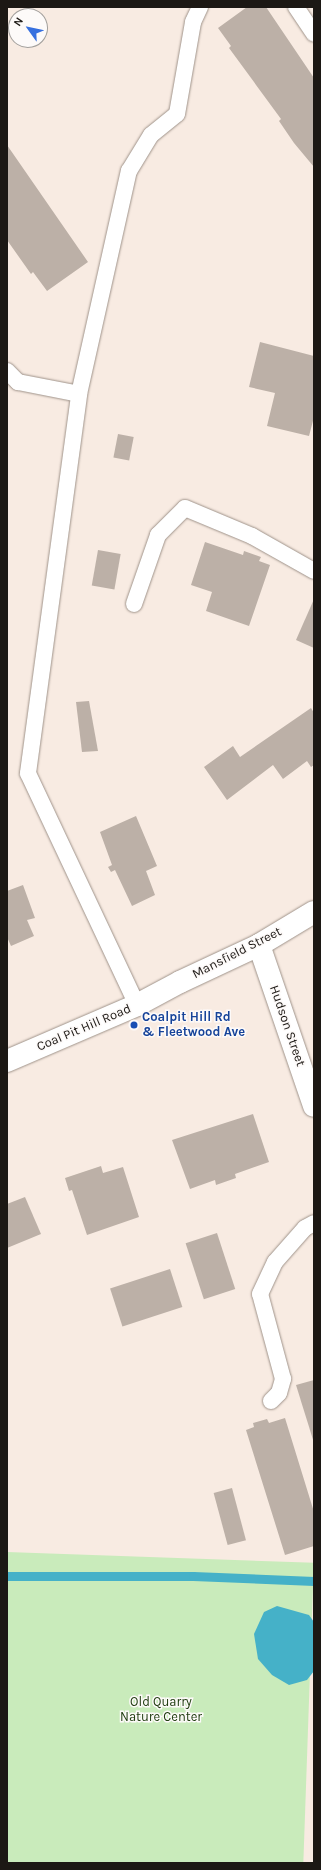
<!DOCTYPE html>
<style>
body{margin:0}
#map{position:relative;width:321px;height:1870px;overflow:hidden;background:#f8ebe2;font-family:Karla,sans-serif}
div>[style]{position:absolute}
.green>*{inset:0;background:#c9ebbb;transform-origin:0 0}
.water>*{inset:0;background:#45b1c8}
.stream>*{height:9px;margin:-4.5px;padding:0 4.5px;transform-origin:4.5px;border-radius:4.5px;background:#45b1c8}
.building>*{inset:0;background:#bcb0a7;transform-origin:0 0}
.roads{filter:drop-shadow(0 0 1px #9f938a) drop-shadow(0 0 1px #9f938a)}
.lane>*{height:16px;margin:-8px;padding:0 8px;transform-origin:8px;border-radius:8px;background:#fff}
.street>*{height:22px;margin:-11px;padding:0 11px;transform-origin:11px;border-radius:11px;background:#fff}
.secondary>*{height:22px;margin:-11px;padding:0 11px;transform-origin:11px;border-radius:11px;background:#fff}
.dots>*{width:11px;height:11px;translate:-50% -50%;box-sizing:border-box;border:2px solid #fdfaf9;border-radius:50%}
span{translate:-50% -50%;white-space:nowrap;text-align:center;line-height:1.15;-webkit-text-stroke:3px #fdfaf9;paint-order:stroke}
.street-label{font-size:13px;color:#1c1814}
.transit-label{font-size:13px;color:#164399;font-weight:700}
.left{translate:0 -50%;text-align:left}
.park-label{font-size:13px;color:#203d10}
.frame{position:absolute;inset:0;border:8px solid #1c1814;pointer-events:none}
.north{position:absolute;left:8px;top:8px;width:40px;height:40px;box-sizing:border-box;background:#fdfaf9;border:1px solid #a3a09d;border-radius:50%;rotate:303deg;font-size:11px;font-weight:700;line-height:16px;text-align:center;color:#1c1814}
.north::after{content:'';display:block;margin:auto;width:14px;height:18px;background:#3770df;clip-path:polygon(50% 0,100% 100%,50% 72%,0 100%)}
</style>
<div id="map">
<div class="green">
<div style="left:7px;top:1552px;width:307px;height:311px;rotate:2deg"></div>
</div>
<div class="water">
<div style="clip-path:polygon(277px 1606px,309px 1615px,314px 1622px,314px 1671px,307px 1680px,289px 1685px,272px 1675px,258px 1659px,254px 1634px,264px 1612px)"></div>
</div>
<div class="stream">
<div style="left:7px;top:1576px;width:186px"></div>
<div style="left:193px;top:1576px;width:121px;rotate:2.4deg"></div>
</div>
<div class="building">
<div style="clip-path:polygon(247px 7px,266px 7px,314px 78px,314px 167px,294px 143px,279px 121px,281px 119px,229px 48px,231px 46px,218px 28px)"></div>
<div style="clip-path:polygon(7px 145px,88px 262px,47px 291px,33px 272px,31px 274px,7px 240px)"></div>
<div style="clip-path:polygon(260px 342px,314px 356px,314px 417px,309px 436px,267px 426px,275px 393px,249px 387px)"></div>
<div style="left:118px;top:434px;width:16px;height:24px;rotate:11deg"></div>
<div style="clip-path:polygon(205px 542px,243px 555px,244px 551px,261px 557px,259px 561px,270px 565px,249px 626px,206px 611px,212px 592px,191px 585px)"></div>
<div style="left:98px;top:550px;width:23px;height:36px;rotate:10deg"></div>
<div style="clip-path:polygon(314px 599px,314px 648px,296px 640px)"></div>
<div style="clip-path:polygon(89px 701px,98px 751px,82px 752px,76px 702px)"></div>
<div style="clip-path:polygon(311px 708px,314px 713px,314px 765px,311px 767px,307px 761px,283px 779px,273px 765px,227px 800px,204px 767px,233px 746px,240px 757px)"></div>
<div style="clip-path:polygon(136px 816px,157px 866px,146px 871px,155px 895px,132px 906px,115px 870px,111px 872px,108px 867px,112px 865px,100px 832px)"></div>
<div style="clip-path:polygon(23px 885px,35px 918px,27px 920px,34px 936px,11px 946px,7px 937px,7px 891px)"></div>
<div style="clip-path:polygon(253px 1114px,269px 1162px,235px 1174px,236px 1178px,216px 1185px,215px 1180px,190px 1189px,172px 1140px)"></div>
<div style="clip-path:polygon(101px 1166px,103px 1173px,123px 1167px,139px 1217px,87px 1235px,72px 1190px,69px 1191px,65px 1178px)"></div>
<div style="clip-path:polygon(25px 1197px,41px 1234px,7px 1248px,7px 1204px)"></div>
<div style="left:217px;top:1233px;width:59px;height:33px;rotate:72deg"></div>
<div style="left:170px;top:1269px;width:40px;height:63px;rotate:72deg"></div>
<div style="clip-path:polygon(314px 1380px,314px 1443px,296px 1385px)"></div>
<div style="clip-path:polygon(285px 1418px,314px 1512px,314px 1546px,285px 1555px,246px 1430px,254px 1427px,253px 1423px,267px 1419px,269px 1423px)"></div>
<div style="left:232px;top:1488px;width:54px;height:19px;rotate:75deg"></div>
</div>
<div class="roads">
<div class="lane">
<div style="left:296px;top:7px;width:32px;rotate:56deg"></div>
<div style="left:7px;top:371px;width:16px;rotate:45deg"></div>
<div style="left:18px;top:382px;width:62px;rotate:11.1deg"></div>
<div style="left:134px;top:604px;width:73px;rotate:-70.8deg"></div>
<div style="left:158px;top:535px;width:38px;rotate:-45deg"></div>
<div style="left:185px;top:508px;width:73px;rotate:22.7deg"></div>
<div style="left:252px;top:536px;width:71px;rotate:29.4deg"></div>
<div style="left:137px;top:1005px;width:256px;rotate:-115.2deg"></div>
<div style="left:28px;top:773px;width:382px;rotate:-82.3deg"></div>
<div style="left:79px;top:394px;width:229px;rotate:-77.4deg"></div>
<div style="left:129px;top:171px;width:42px;rotate:-58.6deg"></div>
<div style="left:151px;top:135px;width:33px;rotate:-39deg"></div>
<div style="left:177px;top:114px;width:93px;rotate:-80.1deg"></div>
<div style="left:193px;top:22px;width:17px;rotate:-65deg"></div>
<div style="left:271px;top:1401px;width:11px;rotate:-45deg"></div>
<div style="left:279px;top:1393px;width:15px;rotate:-74deg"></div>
<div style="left:283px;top:1379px;width:88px;rotate:-105.1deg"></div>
<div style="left:260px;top:1294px;width:35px;rotate:-65deg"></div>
<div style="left:275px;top:1262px;width:45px;rotate:-48.6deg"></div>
<div style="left:305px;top:1228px;width:10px;rotate:-29deg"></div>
</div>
<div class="street">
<div style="left:259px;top:945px;width:170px;rotate:71.1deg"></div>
</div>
<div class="secondary">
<div style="left:7px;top:1061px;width:142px;rotate:-23.3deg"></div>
<div style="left:137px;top:1005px;width:49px;rotate:-28.1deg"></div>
<div style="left:180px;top:982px;width:87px;rotate:-25.1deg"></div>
<div style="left:259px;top:945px;width:64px;rotate:-31deg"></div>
</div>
</div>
<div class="dots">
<div style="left:134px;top:1025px;background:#1a4fb4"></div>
</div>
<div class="street-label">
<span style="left:237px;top:953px;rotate:-27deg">Mansfield Street</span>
<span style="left:287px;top:1026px;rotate:71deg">Hudson Street</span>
<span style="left:84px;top:1028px;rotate:-23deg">Coal Pit Hill Road</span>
</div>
<div class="transit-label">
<span class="left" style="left:142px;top:1025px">Coalpit Hill Rd<br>&amp; Fleetwood Ave</span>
</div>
<div class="park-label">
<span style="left:161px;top:1710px">Old Quarry<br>Nature Center</span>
</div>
<div class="frame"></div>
<div class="north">N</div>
</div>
